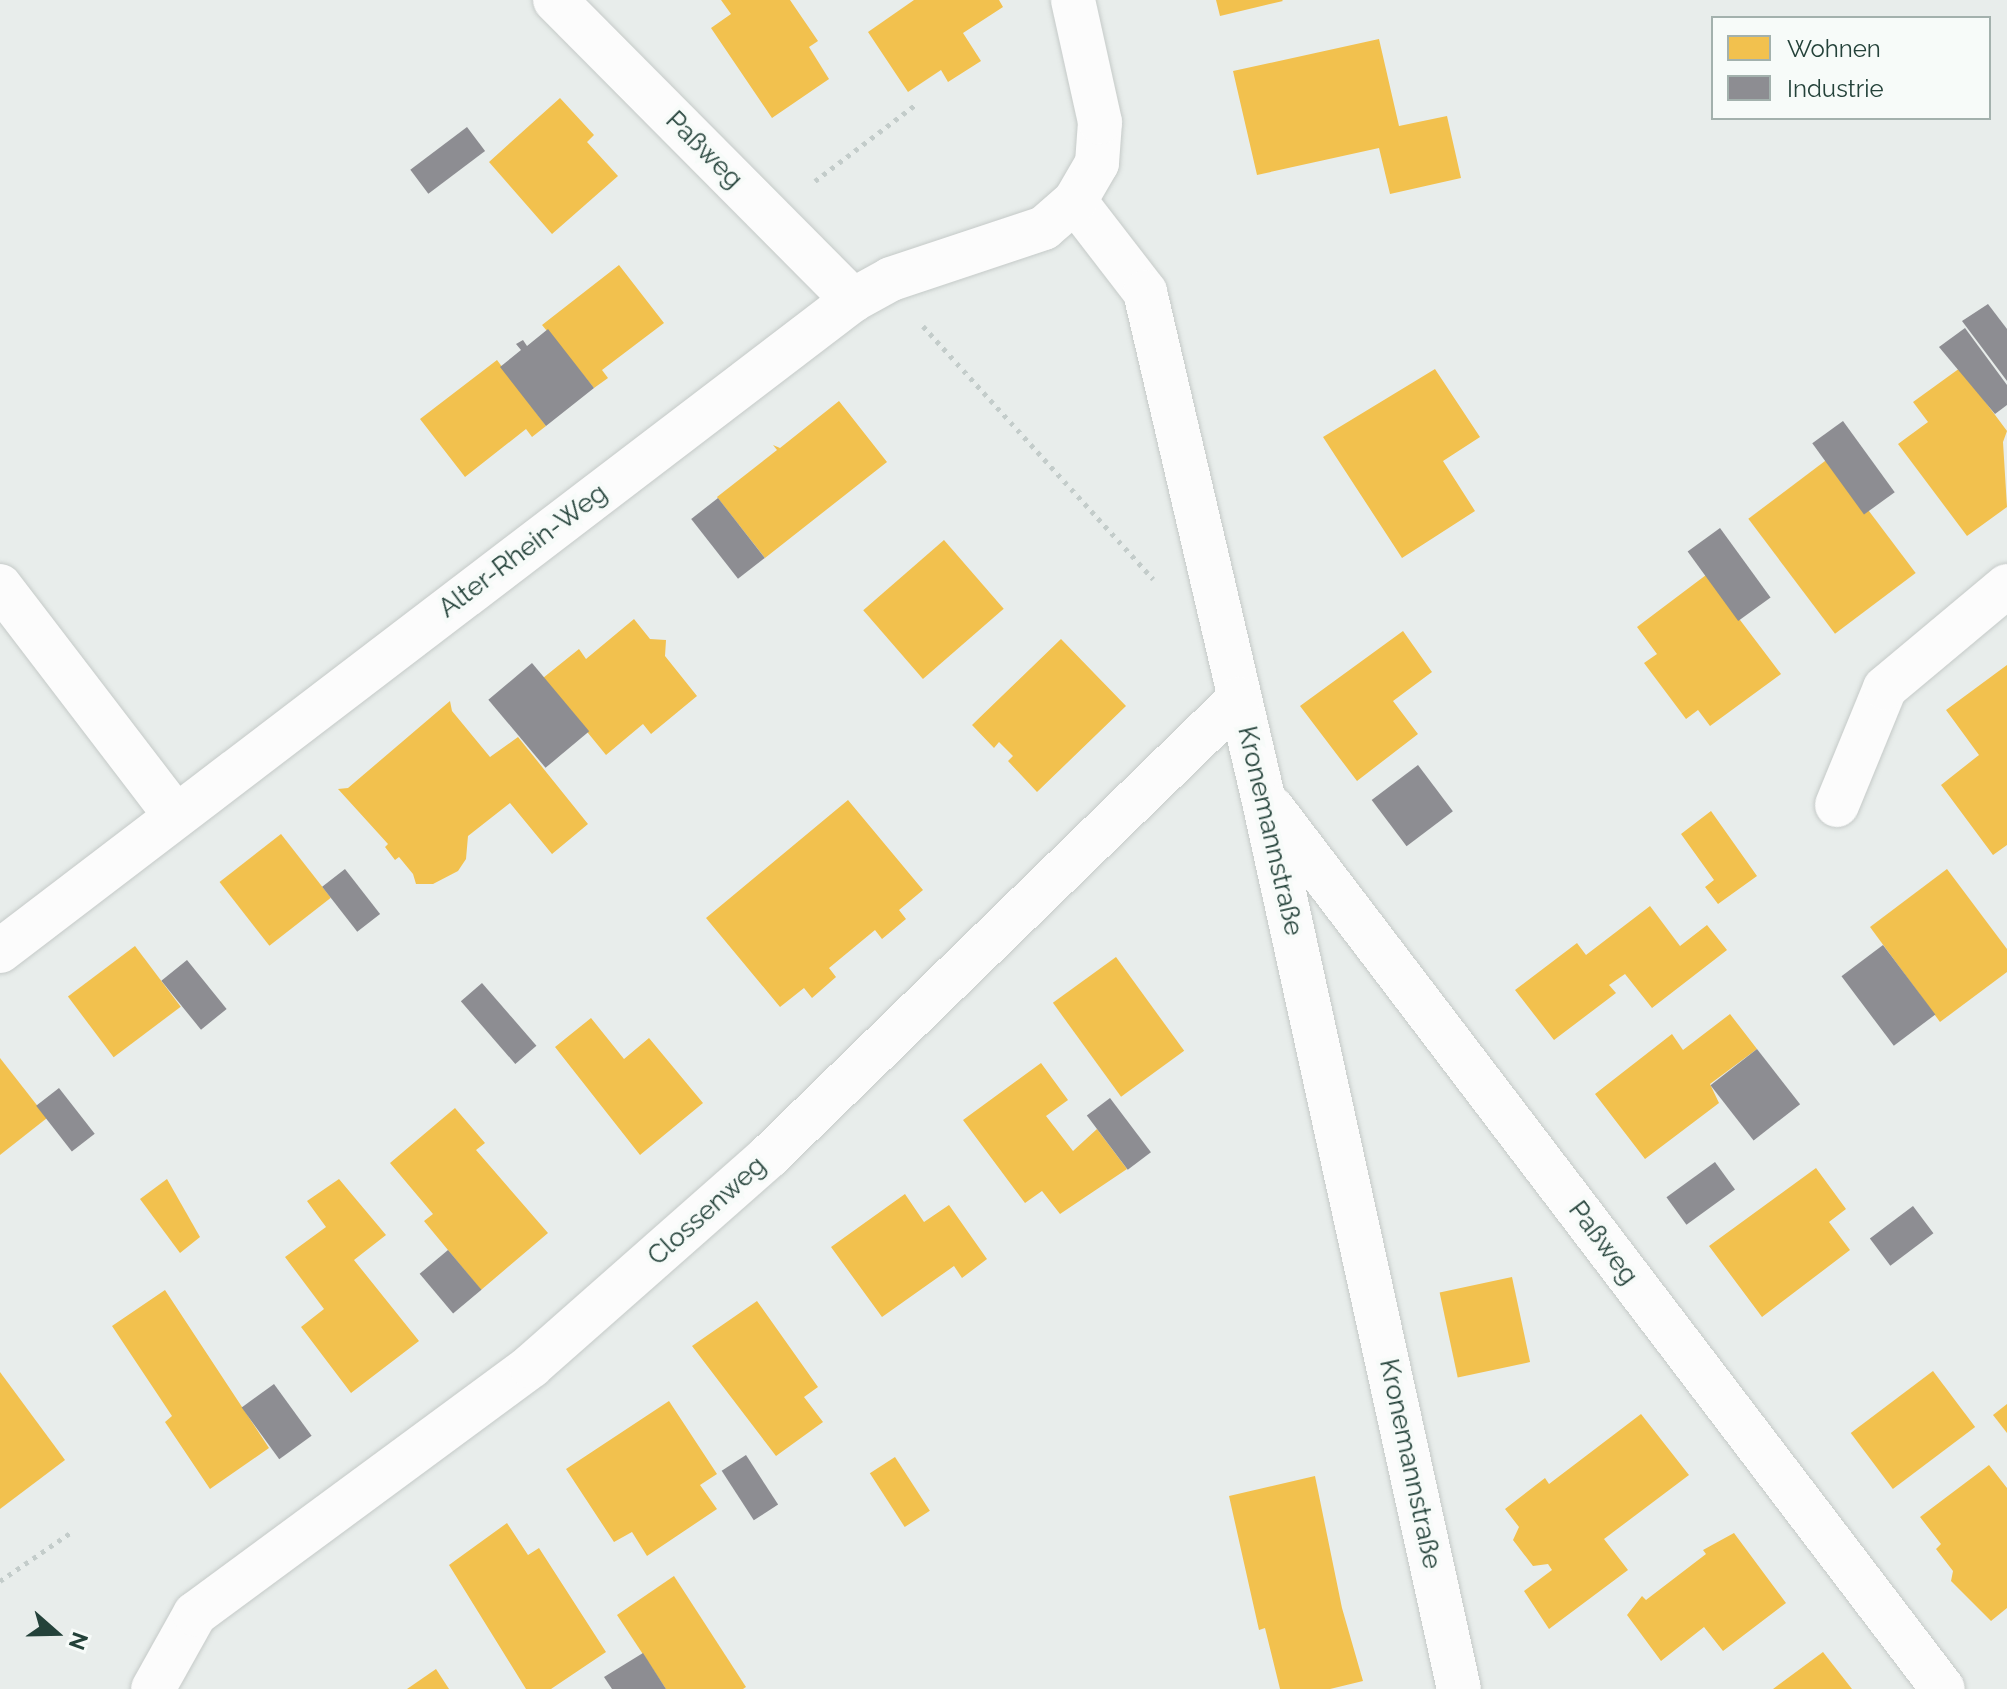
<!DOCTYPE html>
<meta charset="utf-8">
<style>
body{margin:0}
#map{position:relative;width:2007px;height:1689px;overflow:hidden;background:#e8edeb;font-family:Raleway,sans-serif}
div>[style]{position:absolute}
.homes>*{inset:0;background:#f2c14e;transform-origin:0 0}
.industry>*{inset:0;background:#8d8d92;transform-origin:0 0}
.path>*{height:5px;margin-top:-2.5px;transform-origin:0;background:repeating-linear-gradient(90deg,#c3ccca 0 4px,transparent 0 10px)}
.roads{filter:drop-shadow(0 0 2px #c5cac8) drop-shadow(0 0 2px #c5cac8)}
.minor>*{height:44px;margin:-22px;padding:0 22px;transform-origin:22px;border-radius:22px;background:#fcfcfc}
span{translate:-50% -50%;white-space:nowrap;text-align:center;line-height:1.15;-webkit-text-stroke:8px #f7fbf9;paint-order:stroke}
.street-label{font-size:26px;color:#24423a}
.legend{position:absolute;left:1711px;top:16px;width:280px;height:104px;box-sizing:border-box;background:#f7fbf9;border:2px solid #a3b1ad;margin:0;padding:10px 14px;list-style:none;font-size:24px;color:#24423a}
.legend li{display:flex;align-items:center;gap:16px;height:40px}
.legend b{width:40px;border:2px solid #a3b1ad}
.north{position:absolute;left:16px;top:1593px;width:80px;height:80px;-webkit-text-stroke:6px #f7fbf9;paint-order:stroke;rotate:110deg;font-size:22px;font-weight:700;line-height:32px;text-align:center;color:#24423a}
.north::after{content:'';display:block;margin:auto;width:28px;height:36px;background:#24423a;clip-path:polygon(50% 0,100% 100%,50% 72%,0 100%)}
</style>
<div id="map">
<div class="homes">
<div style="clip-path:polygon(721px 0,790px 0,818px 41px,809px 47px,829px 79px,772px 118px,711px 28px,731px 14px)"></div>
<div style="clip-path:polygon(914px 0,999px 0,1003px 7px,963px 33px,981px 61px,948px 82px,941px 70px,908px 92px,868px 32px)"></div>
<div style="clip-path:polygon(1216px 0,1282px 0,1283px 1px,1220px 16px)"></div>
<div style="clip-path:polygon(1379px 39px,1399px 126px,1447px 116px,1461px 178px,1390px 194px,1379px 148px,1257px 175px,1233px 71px)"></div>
<div style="clip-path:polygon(560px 98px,594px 135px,587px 142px,618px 176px,552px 234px,489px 162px)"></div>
<div style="clip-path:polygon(619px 265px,664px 323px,602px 370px,608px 378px,594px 388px,542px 325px)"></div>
<div style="clip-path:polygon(497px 360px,546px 426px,532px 437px,526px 429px,465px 477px,420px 419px)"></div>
<div style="clip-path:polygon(1960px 368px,2007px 431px,2003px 442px,2007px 507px,1967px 536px,1898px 444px,1928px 422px,1913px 402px)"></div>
<div style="clip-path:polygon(1435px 369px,1480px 437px,1443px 461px,1475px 511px,1402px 558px,1323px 437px)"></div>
<div style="clip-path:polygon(839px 401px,887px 462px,765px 558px,717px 497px,777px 450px,773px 445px,780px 448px)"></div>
<div style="left:1829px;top:458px;width:144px;height:101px;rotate:53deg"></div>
<div style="left:944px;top:540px;width:91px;height:107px;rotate:49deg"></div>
<div style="clip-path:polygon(1706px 575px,1781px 674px,1710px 726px,1698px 710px,1686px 719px,1644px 663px,1657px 654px,1637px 627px)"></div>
<div style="clip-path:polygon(634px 619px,650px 639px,666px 640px,665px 656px,697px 696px,651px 734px,643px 724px,606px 755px,543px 678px,579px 649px,586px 659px)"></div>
<div style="clip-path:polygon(1403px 631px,1432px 672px,1393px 701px,1418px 734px,1357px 781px,1300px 706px)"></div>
<div style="clip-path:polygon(1061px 639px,1126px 706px,1037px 792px,1008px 761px,1013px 756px,999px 742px,994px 748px,972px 725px)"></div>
<div style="clip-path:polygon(2007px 665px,2007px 845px,1993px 855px,1941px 785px,1979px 755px,1946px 710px)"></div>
<div style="clip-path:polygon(450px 701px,452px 711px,490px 757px,518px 737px,588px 824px,552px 854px,510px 803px,468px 836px,466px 859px,458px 871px,433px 884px,416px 884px,413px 874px,399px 857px,395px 860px,385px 847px,388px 844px,338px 789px,348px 788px)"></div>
<div style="clip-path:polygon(848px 800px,923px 890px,899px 910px,906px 919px,882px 939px,875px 930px,829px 968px,836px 977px,812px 998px,804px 988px,780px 1007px,706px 918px)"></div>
<div style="clip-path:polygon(1711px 811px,1757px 876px,1718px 904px,1705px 887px,1714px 880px,1681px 834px)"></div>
<div style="left:281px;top:834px;width:81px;height:78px;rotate:52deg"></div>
<div style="clip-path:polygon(1947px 869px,2007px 949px,2007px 972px,1940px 1022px,1870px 927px)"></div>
<div style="clip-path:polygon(1650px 906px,1680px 946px,1707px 925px,1727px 950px,1652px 1008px,1625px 974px,1609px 985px,1616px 993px,1554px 1040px,1515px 990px,1577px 943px,1586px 955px)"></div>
<div style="left:135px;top:946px;width:76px;height:84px;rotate:53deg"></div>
<div style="left:1116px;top:957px;width:116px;height:78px;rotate:54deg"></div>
<div style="clip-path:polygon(1730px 1014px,1757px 1049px,1710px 1084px,1719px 1103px,1645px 1159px,1595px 1094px,1672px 1034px,1683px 1050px)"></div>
<div style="clip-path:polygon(591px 1018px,624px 1059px,649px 1038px,703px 1103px,640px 1155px,555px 1047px)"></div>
<div style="clip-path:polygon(0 1058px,47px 1118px,0 1155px)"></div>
<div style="clip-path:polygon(1041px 1063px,1068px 1100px,1046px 1116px,1073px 1151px,1097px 1129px,1127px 1169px,1060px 1214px,1042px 1191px,1025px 1203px,963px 1120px)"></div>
<div style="clip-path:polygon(455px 1108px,485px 1143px,476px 1150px,548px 1233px,481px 1290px,424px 1221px,433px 1214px,390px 1163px)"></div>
<div style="clip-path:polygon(1816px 1168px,1846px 1209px,1829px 1222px,1850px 1250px,1762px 1317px,1709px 1246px)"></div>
<div style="clip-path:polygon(167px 1179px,200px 1237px,180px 1253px,140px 1199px)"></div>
<div style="clip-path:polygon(339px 1179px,386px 1235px,354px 1260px,419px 1341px,351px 1393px,301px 1327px,324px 1309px,285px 1257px,326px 1227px,307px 1201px)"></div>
<div style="clip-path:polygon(905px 1194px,924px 1222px,949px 1205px,987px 1259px,962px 1278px,954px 1266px,882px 1317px,831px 1247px)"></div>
<div style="left:1512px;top:1277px;width:87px;height:74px;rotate:78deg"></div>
<div style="clip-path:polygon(165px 1290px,269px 1448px,210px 1489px,165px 1422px,172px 1416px,112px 1326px)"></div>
<div style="clip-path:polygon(757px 1301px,818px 1387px,804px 1397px,823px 1422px,776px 1456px,692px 1346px)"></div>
<div style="left:1933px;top:1371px;width:70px;height:103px;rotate:53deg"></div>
<div style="clip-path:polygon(0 1372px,65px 1460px,0 1509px)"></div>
<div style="clip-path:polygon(669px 1401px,717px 1474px,700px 1485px,717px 1509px,647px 1556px,632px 1532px,614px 1542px,566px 1469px)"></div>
<div style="clip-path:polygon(2007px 1404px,2007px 1433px,1993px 1415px)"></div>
<div style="clip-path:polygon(1641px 1414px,1689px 1475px,1604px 1539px,1628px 1570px,1549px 1629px,1524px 1591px,1552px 1570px,1548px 1564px,1533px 1566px,1513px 1540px,1519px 1527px,1505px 1509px,1545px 1478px,1549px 1484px)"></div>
<div style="left:895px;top:1457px;width:64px;height:30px;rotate:57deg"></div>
<div style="clip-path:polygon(1989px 1465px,2007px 1488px,2007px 1608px,1991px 1621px,1951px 1581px,1953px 1571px,1936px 1549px,1941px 1544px,1920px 1517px)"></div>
<div style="clip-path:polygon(1315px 1476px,1342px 1608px,1363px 1681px,1330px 1689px,1280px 1689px,1265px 1628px,1259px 1630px,1229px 1496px)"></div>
<div style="clip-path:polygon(507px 1523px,528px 1555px,539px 1548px,606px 1652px,551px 1689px,526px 1689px,449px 1565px)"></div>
<div style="clip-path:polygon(1734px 1533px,1786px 1603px,1723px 1651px,1704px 1627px,1661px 1661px,1627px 1615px,1642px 1596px,1646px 1600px,1706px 1554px,1703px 1550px)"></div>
<div style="clip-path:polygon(674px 1576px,746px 1687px,743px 1689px,666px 1689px,617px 1615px)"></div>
<div style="clip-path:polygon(1823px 1652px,1852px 1689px,1773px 1689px)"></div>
<div style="clip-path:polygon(436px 1669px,449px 1689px,407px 1689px)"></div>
</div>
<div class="industry">
<div style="left:467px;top:127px;width:30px;height:71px;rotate:53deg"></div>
<div style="clip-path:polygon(1988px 304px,2007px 329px,2007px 381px,1962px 321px)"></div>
<div style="clip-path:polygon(1965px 328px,2007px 385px,2007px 405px,1995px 414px,1939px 347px)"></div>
<div style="clip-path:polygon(548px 329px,594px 388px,546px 426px,500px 367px,521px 350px,516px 344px,523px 340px,527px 346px)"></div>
<div style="left:1843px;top:421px;width:88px;height:38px;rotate:54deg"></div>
<div style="left:718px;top:498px;width:76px;height:34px;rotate:52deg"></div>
<div style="left:1720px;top:528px;width:86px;height:40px;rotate:54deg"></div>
<div style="left:532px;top:663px;width:89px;height:57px;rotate:50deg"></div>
<div style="left:1418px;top:765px;width:58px;height:58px;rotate:53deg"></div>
<div style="left:345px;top:869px;width:57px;height:29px;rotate:52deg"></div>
<div style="left:1883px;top:945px;width:87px;height:52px;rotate:53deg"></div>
<div style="left:187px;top:960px;width:63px;height:33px;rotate:51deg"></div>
<div style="left:482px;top:983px;width:83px;height:28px;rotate:49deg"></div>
<div style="left:1757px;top:1049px;width:70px;height:59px;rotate:52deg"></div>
<div style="left:59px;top:1088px;width:58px;height:29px;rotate:52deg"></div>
<div style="left:1110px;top:1098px;width:68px;height:29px;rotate:53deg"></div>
<div style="left:1715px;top:1162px;width:34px;height:60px;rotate:54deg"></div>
<div style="left:1913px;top:1206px;width:34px;height:54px;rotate:53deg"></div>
<div style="left:448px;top:1250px;width:52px;height:37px;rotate:50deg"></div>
<div style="left:274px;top:1384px;width:64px;height:40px;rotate:54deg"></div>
<div style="left:746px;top:1455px;width:59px;height:29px;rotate:57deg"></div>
<div style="clip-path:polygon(643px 1653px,666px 1689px,612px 1689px,604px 1677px)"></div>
</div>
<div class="path">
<div style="left:815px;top:181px;width:126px;rotate:-37.2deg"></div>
<div style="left:923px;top:326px;width:342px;rotate:47.7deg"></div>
<div style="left:0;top:1581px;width:88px;rotate:-34.4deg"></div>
</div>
<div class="roads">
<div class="minor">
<div style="left:555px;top:0;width:423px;rotate:45.2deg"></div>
<div style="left:1075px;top:201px;width:115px;rotate:52.4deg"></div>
<div style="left:1145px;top:292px;width:519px;rotate:76.85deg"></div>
<div style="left:1263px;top:797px;width:913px;rotate:77.61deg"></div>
<div style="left:0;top:586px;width:288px;rotate:52.6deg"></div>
<div style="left:1837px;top:805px;width:126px;rotate:-67.7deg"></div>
<div style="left:1885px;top:688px;width:159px;rotate:-39.9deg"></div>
<div style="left:1272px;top:808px;width:1107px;rotate:52.71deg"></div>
<div style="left:0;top:951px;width:1073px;rotate:-37.35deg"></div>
<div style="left:853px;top:300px;width:43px;rotate:-28.9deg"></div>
<div style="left:891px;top:279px;width:161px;rotate:-18.4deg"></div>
<div style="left:1044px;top:228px;width:41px;rotate:-41.1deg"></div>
<div style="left:1075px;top:201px;width:44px;rotate:-59.9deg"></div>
<div style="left:1097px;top:163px;width:41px;rotate:-85.8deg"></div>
<div style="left:1100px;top:122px;width:125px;rotate:-102.5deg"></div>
<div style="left:153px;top:1689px;width:86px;rotate:-60.8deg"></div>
<div style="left:195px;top:1614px;width:418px;rotate:-36.4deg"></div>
<div style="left:531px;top:1366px;width:317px;rotate:-41.4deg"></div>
<div style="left:769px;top:1156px;width:656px;rotate:-44.2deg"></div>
</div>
</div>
<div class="street-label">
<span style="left:704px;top:150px;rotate:45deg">Paßweg</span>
<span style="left:523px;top:551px;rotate:-37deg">Alter-Rhein-Weg</span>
<span style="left:1270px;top:831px;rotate:77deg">Kronemannstraße</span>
<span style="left:707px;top:1211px;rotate:-42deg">Clossenweg</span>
<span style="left:1603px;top:1243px;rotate:53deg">Paßweg</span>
<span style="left:1410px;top:1464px;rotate:78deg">Kronemannstraße</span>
</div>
<ul class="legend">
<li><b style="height:22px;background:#f2c14e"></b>Wohnen</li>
<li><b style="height:22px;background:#8d8d92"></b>Industrie</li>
</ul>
<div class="north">N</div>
</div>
